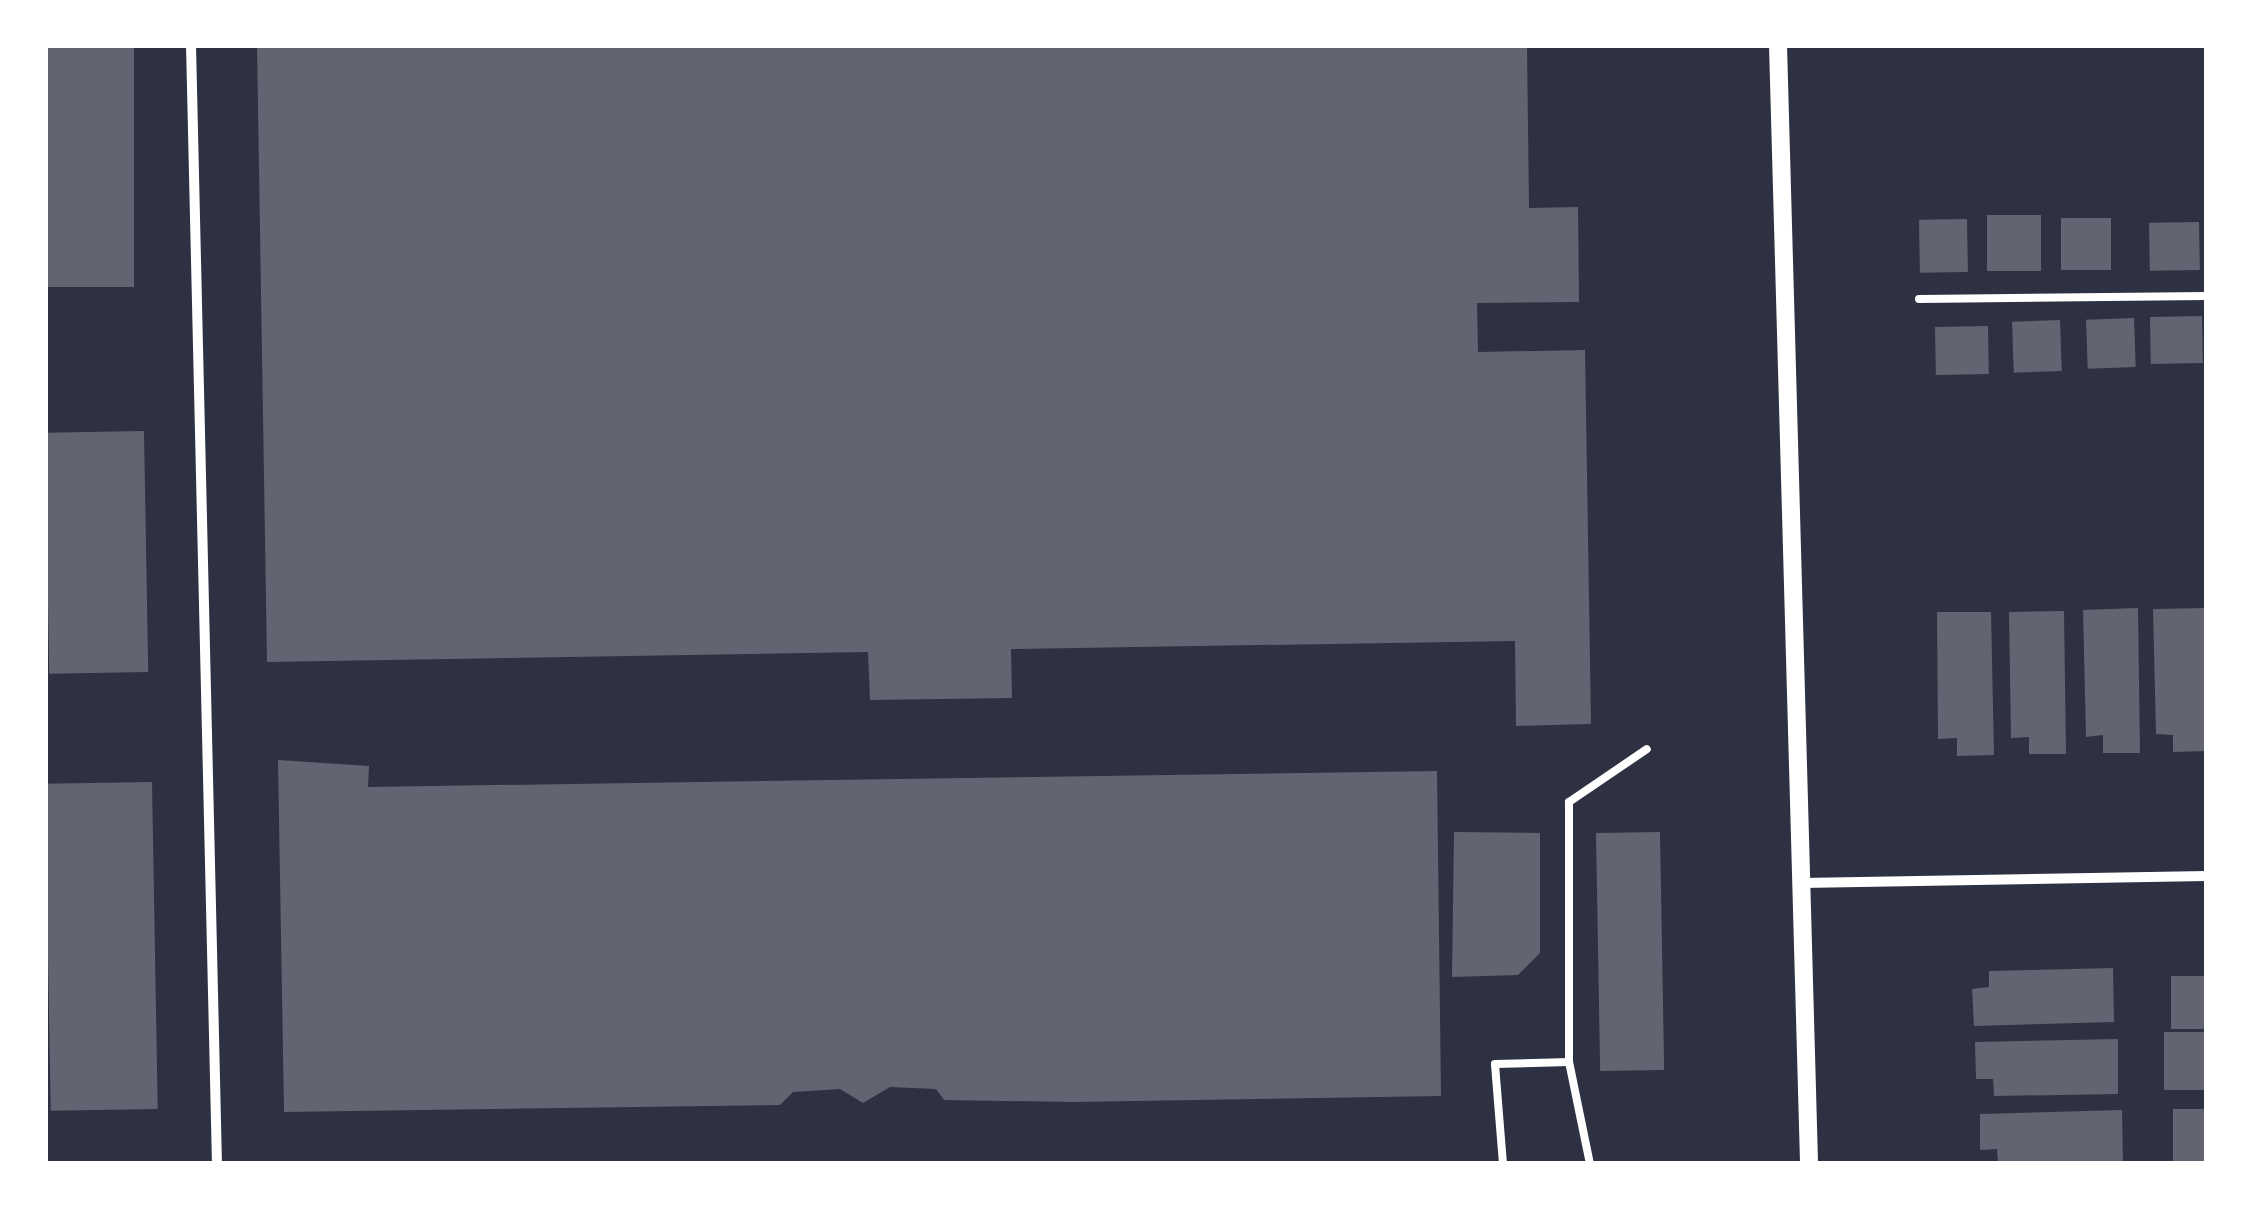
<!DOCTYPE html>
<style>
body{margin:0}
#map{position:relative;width:2252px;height:1209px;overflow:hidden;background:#2d3142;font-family:Karla,sans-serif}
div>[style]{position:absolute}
.building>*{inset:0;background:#626471;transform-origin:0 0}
.service>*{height:8px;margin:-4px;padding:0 4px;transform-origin:4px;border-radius:4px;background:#fff}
.minor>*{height:10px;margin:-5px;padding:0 5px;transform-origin:5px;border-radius:5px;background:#fff}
.tertiary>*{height:18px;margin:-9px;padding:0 9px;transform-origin:9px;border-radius:9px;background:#fff}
span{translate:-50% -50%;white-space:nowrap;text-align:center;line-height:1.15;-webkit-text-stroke:9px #fff;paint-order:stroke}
.frame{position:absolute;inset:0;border:48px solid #fff;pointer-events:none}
</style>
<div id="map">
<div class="building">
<div style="left:45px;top:45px;width:89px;height:242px"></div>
<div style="clip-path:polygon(257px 45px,1527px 45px,1529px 208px,1578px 207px,1579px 302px,1477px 303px,1478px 352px,1585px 350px,1591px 724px,1516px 726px,1515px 641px,1011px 649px,1012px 698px,870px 700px,868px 652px,267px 662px)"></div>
<div style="left:2041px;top:215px;width:56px;height:54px;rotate:90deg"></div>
<div style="left:2061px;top:218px;width:50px;height:52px"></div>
<div style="left:1967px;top:219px;width:53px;height:48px;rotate:89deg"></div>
<div style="left:2199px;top:222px;width:48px;height:50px;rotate:89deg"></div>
<div style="left:2202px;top:316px;width:47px;height:52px;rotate:89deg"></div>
<div style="left:2134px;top:318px;width:49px;height:48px;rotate:88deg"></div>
<div style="left:2060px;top:320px;width:51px;height:48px;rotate:88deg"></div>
<div style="left:1988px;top:326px;width:48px;height:53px;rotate:89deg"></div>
<div style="left:144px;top:431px;width:241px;height:99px;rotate:89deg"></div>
<div style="clip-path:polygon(2138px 608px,2140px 753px,2103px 753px,2103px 735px,2086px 737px,2083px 610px)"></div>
<div style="clip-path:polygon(2207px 608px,2207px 751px,2173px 752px,2173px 735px,2156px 734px,2153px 609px)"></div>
<div style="clip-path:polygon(2064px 611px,2066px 754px,2029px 754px,2029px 737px,2011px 738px,2009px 612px)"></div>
<div style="clip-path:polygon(1937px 612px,1991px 612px,1994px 755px,1957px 756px,1957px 738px,1938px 739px)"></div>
<div style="clip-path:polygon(278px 760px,369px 766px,368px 787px,1437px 771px,1441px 1096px,1074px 1102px,944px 1100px,936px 1089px,890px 1087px,863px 1103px,840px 1089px,793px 1092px,780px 1105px,284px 1112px)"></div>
<div style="left:152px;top:782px;width:327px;height:107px;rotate:89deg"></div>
<div style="clip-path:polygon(1454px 832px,1540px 833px,1540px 953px,1518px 975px,1452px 977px)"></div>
<div style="left:1660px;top:832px;width:238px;height:64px;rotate:89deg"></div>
<div style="clip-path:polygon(2113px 968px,2114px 1022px,1974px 1026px,1972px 989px,1989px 987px,1989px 971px)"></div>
<div style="left:2171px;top:976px;width:36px;height:53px"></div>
<div style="left:2207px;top:1032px;width:58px;height:43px;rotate:90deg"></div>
<div style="clip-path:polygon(2118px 1039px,2118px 1094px,1994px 1096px,1993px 1079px,1976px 1079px,1975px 1042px)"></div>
<div style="left:2207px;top:1109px;width:55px;height:34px;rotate:90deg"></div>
<div style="clip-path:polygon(2122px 1110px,2123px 1163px,1998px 1164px,1997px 1149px,1980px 1150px,1980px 1114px)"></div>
</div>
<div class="service">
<div style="left:1919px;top:299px;width:288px;rotate:-0.6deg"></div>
<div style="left:1503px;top:1164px;width:100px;rotate:-94.6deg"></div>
<div style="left:1495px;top:1064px;width:74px;rotate:-1.5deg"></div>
<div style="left:1590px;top:1164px;width:104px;rotate:-101.6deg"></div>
<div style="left:1569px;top:1062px;width:260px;rotate:-90deg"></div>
<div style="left:1569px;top:802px;width:94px;rotate:-34.2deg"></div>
</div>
<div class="minor">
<div style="left:191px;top:45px;width:1119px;rotate:88.67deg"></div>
<div style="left:1802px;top:883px;width:405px;rotate:-1deg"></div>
</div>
<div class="tertiary">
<div style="left:1778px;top:45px;width:1119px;rotate:88.41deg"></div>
</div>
<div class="frame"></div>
</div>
